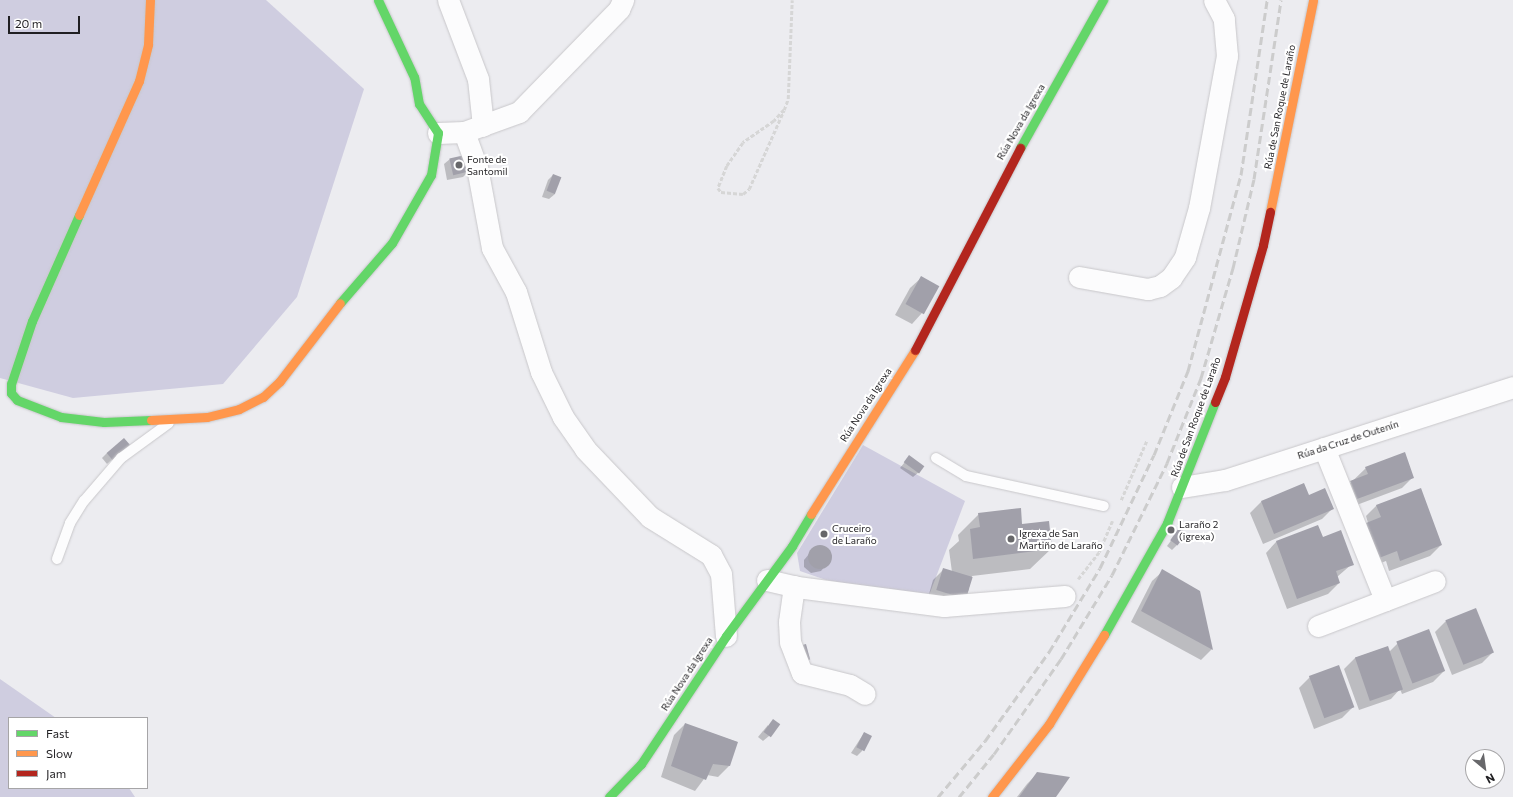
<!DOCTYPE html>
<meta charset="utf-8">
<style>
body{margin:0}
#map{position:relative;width:1513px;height:797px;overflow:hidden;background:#ececf0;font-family:Commissioner,sans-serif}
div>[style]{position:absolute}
.green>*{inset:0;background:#cfcde0}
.shadow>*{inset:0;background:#0003}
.building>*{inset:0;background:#a1a0aa;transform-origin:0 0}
.round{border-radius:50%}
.path>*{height:2.5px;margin-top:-1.25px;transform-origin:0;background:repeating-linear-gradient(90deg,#d6d6d6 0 4px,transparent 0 6px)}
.roads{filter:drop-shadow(0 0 1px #c8c7ca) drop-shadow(0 0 1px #c8c7ca)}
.lane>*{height:10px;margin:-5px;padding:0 5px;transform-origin:5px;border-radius:5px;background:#fcfcfd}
.street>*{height:21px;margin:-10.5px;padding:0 10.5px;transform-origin:10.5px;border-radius:10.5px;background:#fcfcfd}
.fast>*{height:9px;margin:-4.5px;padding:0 4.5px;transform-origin:4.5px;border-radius:4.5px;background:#63d668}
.slow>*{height:9px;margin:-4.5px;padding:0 4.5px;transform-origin:4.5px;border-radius:4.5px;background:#ff974d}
.jam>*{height:9px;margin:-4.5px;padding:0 4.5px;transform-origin:4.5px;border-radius:4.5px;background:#b3261e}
.rail>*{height:3px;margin-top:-1.5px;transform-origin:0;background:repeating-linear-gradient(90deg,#ccc 0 8px,transparent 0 12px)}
.dots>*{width:11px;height:11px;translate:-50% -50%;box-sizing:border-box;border:2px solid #fff;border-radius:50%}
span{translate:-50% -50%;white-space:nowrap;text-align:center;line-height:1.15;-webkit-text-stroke:4px #fff;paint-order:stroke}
.street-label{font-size:10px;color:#201f22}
.poi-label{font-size:10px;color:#201f22}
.left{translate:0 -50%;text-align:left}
.legend{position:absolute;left:8px;top:717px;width:140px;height:72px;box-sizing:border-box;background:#fff;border:1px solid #a6a5a7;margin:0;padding:5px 7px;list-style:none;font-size:12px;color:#201f22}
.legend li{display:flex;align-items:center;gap:8px;height:20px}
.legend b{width:20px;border:1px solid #a6a5a7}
.north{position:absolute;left:1465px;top:749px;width:40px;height:40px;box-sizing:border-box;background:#fff;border:1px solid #a6a5a7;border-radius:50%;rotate:151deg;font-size:11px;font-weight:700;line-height:16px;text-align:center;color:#201f22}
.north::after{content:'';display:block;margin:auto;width:14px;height:18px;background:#67676a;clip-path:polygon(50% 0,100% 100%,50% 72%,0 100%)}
.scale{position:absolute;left:8px;top:16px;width:72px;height:18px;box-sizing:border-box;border:2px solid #201f22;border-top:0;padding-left:5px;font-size:12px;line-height:14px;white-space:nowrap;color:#201f22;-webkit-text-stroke:3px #fff;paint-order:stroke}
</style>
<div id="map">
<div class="green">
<div style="clip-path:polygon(0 0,266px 0,364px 89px,297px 297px,223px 384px,73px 398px,0 378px)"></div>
<div style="clip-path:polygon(863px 445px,965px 501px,928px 598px,826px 580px,800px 571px,797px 553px)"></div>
<div style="clip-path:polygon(0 679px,56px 718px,9px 718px,9px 788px,129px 788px,135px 797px,0 797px)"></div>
</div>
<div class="shadow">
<div style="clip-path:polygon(450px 159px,468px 172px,463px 177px,447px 180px,444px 164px)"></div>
<div style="clip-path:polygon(553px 175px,555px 194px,549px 199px,542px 197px,548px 180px)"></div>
<div style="clip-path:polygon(921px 278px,922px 313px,912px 324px,895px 315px,910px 288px)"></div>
<div style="clip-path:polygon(129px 445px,107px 464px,102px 458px,107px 453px)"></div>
<div style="clip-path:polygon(909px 457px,919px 472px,913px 477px,900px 468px)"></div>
<div style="clip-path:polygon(1366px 468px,1413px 477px,1402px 488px,1346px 509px,1340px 493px)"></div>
<div style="clip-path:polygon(1303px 485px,1308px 496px,1333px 508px,1322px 519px,1263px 544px,1250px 513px,1261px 502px)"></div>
<div style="clip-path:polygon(1377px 505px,1441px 545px,1430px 556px,1389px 571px,1386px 561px,1368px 568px,1356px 535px,1368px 523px,1366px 516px)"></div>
<div style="clip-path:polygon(979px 514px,1051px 549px,1030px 569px,972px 576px,966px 599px,927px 601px,933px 580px,944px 569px,952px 572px,949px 550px,959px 541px,958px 535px)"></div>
<div style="clip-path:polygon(1318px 527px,1322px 538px,1352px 564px,1337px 577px,1339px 583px,1328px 594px,1287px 609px,1266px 553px,1276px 542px)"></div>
<div style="clip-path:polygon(1179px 530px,1178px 544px,1172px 550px,1167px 546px)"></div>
<div style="clip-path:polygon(821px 546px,830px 552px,831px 559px,821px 571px,811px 573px,804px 567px,804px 560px,814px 548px)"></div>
<div style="clip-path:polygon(1163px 571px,1199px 591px,1212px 649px,1201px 660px,1131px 622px,1152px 581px)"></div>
<div style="clip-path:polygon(1446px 621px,1492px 653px,1482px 663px,1452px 675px,1435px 632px)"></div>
<div style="clip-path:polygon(1398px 643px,1444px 671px,1433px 682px,1402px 694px,1400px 689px,1391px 699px,1359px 710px,1344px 669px,1355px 658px,1387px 647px,1389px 652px)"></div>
<div style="clip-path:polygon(1310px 677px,1353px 707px,1342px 718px,1314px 729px,1299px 688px)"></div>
<div style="clip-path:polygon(685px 724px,737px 742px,729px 766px,718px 777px,707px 775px,695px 791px,661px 777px,674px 735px)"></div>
<div style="clip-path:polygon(768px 725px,769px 736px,763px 741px,758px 737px)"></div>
<div style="clip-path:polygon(864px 733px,862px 751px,857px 756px,851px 753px)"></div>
<div style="clip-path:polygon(1038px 773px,1055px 797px,1017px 797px,1027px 784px)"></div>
</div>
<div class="building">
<div style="left:465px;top:155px;width:17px;height:16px;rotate:77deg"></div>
<div style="left:553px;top:174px;width:9px;height:18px;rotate:21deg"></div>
<div style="left:921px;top:276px;width:21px;height:32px;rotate:29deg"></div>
<div style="left:124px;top:438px;width:9px;height:23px;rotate:49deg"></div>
<div style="clip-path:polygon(1405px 452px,1414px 478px,1357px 499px,1350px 481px,1368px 474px,1365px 467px)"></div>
<div style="left:909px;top:455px;width:19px;height:9px;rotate:36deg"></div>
<div style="clip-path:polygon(1304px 483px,1309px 495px,1325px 488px,1334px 509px,1274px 534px,1261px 501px)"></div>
<div style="clip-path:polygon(1421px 488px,1442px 545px,1400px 561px,1397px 551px,1379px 558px,1366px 523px,1381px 517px,1376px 505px)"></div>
<div style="clip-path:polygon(1021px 508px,1022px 524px,1049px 521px,1052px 549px,973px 559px,970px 529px,980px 527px,978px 513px)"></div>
<div style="clip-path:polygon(1318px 525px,1323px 537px,1341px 530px,1354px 565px,1336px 571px,1340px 583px,1297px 599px,1276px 541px)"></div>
<div style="left:1179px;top:528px;width:9px;height:15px;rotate:36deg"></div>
<div class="round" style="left:808px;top:545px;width:24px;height:24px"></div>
<div style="left:943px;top:568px;width:31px;height:23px;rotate:17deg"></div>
<div style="clip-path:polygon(1162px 569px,1200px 591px,1213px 650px,1141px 611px)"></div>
<div style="left:1476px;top:608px;width:48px;height:33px;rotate:68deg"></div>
<div style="left:1429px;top:629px;width:45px;height:35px;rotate:69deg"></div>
<div style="left:806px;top:644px;width:16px;height:7px;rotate:75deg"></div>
<div style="left:1388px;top:646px;width:46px;height:35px;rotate:71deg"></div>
<div style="left:1339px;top:665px;width:45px;height:32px;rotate:70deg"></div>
<div style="left:773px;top:719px;width:9px;height:16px;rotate:36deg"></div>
<div style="clip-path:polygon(685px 723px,738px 742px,730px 766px,713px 764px,706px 780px,671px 766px)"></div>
<div style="left:864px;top:732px;width:9px;height:17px;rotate:27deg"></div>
<div style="clip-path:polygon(1037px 772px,1070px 777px,1056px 797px,1019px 797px)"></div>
</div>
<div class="path">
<div style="left:784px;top:110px;width:15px;rotate:132deg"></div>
<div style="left:774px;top:121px;width:38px;rotate:145deg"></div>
<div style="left:743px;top:143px;width:28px;rotate:125deg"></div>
<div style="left:727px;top:166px;width:24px;rotate:112deg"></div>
<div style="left:718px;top:188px;width:5px;rotate:53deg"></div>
<div style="left:721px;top:192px;width:22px;rotate:5deg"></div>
<div style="left:743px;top:194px;width:8px;rotate:-40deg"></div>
<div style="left:749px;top:189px;width:86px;rotate:-66.1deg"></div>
<div style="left:784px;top:110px;width:12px;rotate:-70deg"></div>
<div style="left:788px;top:99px;width:99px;rotate:-87.7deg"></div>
<div style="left:1121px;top:500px;width:65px;rotate:-66.6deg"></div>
<div style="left:1078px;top:579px;width:34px;rotate:-52deg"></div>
<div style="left:1099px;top:552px;width:34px;rotate:-67deg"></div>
</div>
<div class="roads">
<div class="lane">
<div style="left:936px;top:458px;width:35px;rotate:31deg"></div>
<div style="left:966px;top:476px;width:141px;rotate:12.3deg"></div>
<div style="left:57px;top:559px;width:38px;rotate:-70deg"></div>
<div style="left:70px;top:523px;width:26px;rotate:-58deg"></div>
<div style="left:84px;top:501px;width:57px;rotate:-49.3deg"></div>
<div style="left:121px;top:458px;width:59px;rotate:-36.1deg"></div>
</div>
<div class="street">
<div style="left:448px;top:0;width:85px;rotate:69.2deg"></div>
<div style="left:478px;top:79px;width:47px;rotate:83.9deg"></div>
<div style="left:464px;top:132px;width:59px;rotate:-20deg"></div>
<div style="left:519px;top:112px;width:144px;rotate:-45.8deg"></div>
<div style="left:619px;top:9px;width:10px;rotate:-66deg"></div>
<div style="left:438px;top:133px;width:26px;rotate:-2deg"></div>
<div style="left:464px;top:132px;width:37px;rotate:70deg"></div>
<div style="left:477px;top:167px;width:82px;rotate:79.5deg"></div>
<div style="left:492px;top:248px;width:50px;rotate:61.4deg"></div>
<div style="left:516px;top:292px;width:84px;rotate:72.6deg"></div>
<div style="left:541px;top:372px;width:50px;rotate:63.9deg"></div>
<div style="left:563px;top:417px;width:39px;rotate:55deg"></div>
<div style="left:585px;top:449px;width:94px;rotate:46.3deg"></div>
<div style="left:650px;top:517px;width:72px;rotate:31.9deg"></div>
<div style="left:711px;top:555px;width:21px;rotate:62deg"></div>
<div style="left:721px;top:574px;width:62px;rotate:85.4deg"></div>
<div style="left:1079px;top:277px;width:70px;rotate:9.9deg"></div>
<div style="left:1148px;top:289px;width:12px;rotate:-14deg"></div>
<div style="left:1160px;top:286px;width:14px;rotate:-36deg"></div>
<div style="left:1171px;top:278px;width:25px;rotate:-56deg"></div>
<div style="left:1185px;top:257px;width:51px;rotate:-74.1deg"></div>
<div style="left:1199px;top:208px;width:155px;rotate:-79.6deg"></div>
<div style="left:1227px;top:56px;width:37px;rotate:-95deg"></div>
<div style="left:1224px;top:19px;width:21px;rotate:-118deg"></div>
<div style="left:1324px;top:448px;width:164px;rotate:68.1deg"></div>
<div style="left:1182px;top:487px;width:44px;rotate:-9.2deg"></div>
<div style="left:1225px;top:480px;width:303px;rotate:-17.9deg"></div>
<div style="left:767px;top:580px;width:31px;rotate:13deg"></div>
<div style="left:797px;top:587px;width:148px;rotate:7.4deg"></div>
<div style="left:944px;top:606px;width:121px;rotate:-4.7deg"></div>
<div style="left:794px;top:586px;width:36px;rotate:98deg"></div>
<div style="left:789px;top:622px;width:20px;rotate:87deg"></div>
<div style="left:790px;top:642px;width:33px;rotate:69deg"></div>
<div style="left:802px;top:673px;width:49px;rotate:14deg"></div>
<div style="left:850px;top:685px;width:17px;rotate:31deg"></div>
<div style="left:1318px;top:626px;width:125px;rotate:-21deg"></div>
</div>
<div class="fast">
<div style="left:1020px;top:148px;width:170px;rotate:-60.7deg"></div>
<div style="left:79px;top:215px;width:116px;rotate:113.9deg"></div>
<div style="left:32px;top:321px;width:66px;rotate:108.4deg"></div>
<div style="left:11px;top:384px;width:9px;rotate:90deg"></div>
<div style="left:11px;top:393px;width:9px;rotate:49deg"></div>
<div style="left:17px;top:400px;width:47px;rotate:21.1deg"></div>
<div style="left:61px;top:417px;width:43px;rotate:6.6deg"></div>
<div style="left:104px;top:422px;width:47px;rotate:-2.4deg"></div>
<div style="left:340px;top:303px;width:79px;rotate:-49.1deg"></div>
<div style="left:392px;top:243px;width:78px;rotate:-60.2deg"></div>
<div style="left:431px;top:175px;width:43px;rotate:-80.5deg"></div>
<div style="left:438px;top:133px;width:35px;rotate:-123deg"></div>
<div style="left:419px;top:104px;width:27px;rotate:-100deg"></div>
<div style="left:414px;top:77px;width:85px;rotate:-115.1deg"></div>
<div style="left:1104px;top:635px;width:129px;rotate:-60.6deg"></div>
<div style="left:1167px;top:523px;width:130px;rotate:-68.4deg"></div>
<div style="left:609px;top:797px;width:46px;rotate:-45.9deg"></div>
<div style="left:641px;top:764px;width:154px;rotate:-56.4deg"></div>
<div style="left:726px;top:636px;width:112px;rotate:-53.7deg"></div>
<div style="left:792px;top:546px;width:37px;rotate:-59deg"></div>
</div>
<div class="slow">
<div style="left:1270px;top:212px;width:216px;rotate:-78.5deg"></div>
<div style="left:79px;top:215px;width:147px;rotate:-65.9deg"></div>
<div style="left:139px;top:81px;width:38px;rotate:-76deg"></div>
<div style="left:148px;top:44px;width:44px;rotate:-87.4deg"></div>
<div style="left:151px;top:420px;width:56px;rotate:-3.1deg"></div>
<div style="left:207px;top:417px;width:33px;rotate:-14deg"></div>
<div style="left:239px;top:409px;width:27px;rotate:-27deg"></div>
<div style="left:263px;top:397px;width:23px;rotate:-43deg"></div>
<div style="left:280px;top:381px;width:98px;rotate:-52.4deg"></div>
<div style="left:811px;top:514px;width:194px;rotate:-57.6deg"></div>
<div style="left:992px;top:797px;width:93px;rotate:-52deg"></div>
<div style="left:1049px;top:724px;width:105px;rotate:-58.3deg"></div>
</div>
<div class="jam">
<div style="left:915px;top:350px;width:228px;rotate:-62.5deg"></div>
<div style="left:1215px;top:402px;width:27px;rotate:-68deg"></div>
<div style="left:1225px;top:377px;width:137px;rotate:-73.9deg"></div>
<div style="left:1263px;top:245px;width:34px;rotate:-78deg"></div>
</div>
</div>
<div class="rail">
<div style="left:938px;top:797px;width:73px;rotate:-50deg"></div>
<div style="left:985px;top:741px;width:110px;rotate:-54.3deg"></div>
<div style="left:1049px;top:652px;width:98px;rotate:-58.7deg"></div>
<div style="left:1100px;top:568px;width:125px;rotate:-64.5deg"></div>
<div style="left:1154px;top:455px;width:91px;rotate:-68deg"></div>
<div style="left:1188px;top:371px;width:203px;rotate:-74.9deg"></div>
<div style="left:1241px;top:175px;width:177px;rotate:-81.5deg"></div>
<div style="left:959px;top:797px;width:55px;rotate:-50.9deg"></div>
<div style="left:994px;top:754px;width:116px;rotate:-54.8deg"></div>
<div style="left:1061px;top:659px;width:98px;rotate:-58.7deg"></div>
<div style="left:1112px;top:575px;width:125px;rotate:-63.8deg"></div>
<div style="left:1167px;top:463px;width:92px;rotate:-68.2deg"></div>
<div style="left:1201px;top:378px;width:115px;rotate:-73.8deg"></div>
<div style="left:1233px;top:268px;width:91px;rotate:-76.7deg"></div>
<div style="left:1254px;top:179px;width:181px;rotate:-81.4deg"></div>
</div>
<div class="dots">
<div style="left:459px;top:165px;background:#67676a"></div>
<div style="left:1171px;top:530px;background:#67676a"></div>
<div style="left:824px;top:534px;background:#67676a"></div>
<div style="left:1011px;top:539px;background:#67676a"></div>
</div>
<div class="street-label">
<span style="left:1280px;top:107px;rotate:-79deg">Rúa de San Roque de Laraño</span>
<span style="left:1021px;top:122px;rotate:-60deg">Rúa Nova da Igrexa</span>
<span style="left:866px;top:405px;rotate:-57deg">Rúa Nova da Igrexa</span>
<span style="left:1196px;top:417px;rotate:-70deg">Rúa de San Roque de Laraño</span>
<span style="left:1348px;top:440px;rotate:-18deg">Rúa da Cruz de Outenín</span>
<span style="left:687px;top:674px;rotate:-57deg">Rúa Nova da Igrexa</span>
</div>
<div class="poi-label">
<span class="left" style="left:467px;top:165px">Fonte de<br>Santomil</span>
<span class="left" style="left:1179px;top:530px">Laraño 2<br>(igrexa)</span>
<span class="left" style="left:832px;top:534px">Cruceiro<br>de Laraño</span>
<span class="left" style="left:1019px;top:539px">Igrexa de San<br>Martiño de Laraño</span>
</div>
<ul class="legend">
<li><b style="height:5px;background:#63d668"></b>Fast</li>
<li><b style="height:5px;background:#ff974d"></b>Slow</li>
<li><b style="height:5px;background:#b3261e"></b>Jam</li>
</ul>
<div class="north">N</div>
<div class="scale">20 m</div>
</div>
